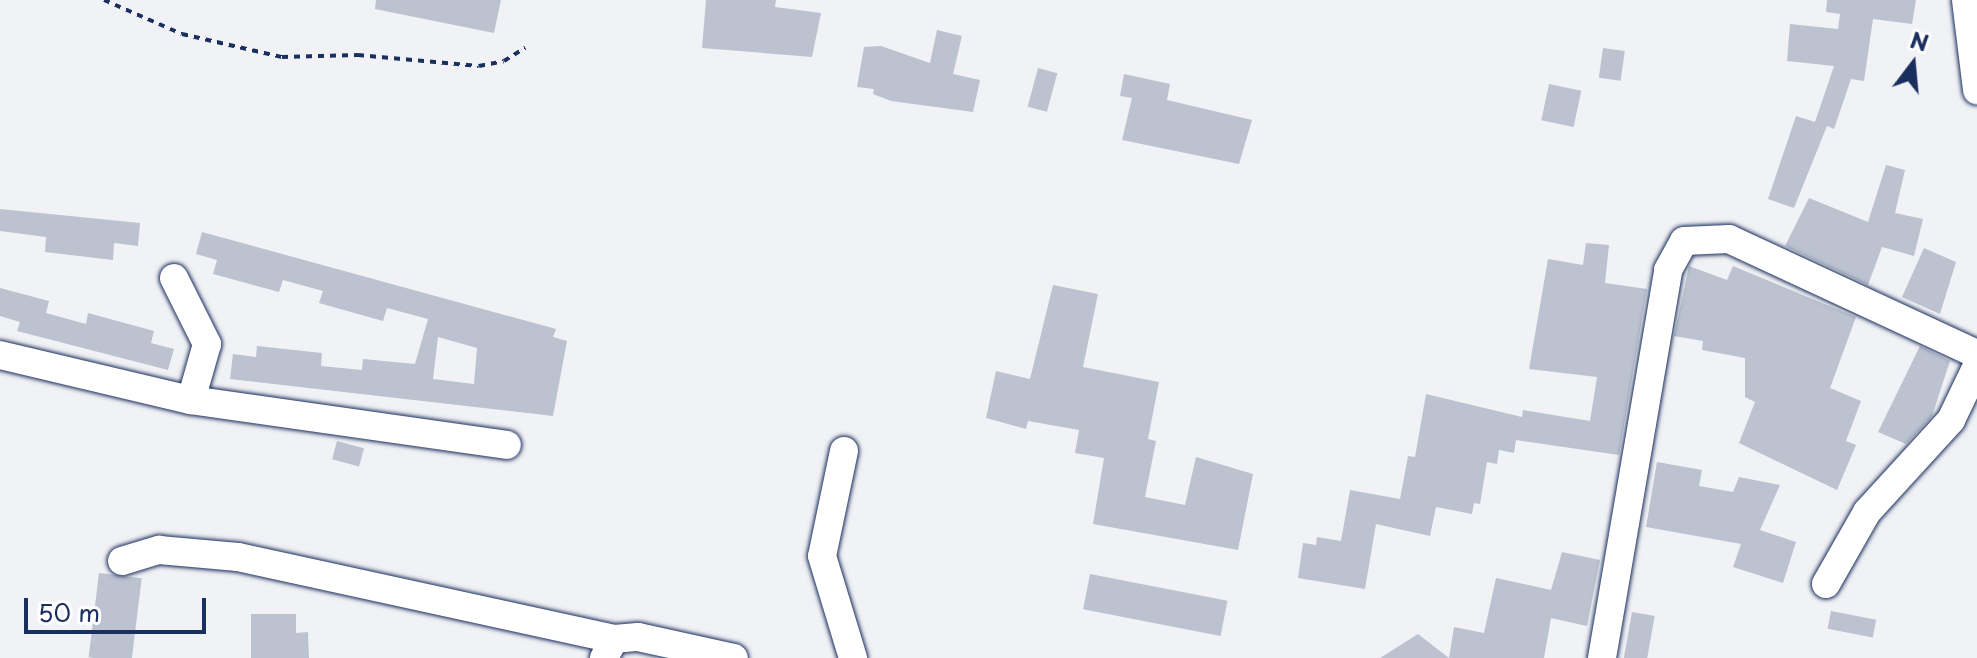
<!DOCTYPE html>
<style>
body{margin:0}
#map{position:relative;width:1977px;height:658px;overflow:hidden;background:#f1f2f5;font-family:"Playpen Sans",sans-serif}
div>[style]{position:absolute}
.building>*{inset:0;background:#bcc2d0;transform-origin:0 0}
.path>*{height:4px;margin-top:-2px;transform-origin:0;background:repeating-linear-gradient(90deg,#1b2f5e 0 6px,transparent 0 12px)}
.roads{filter:drop-shadow(0 0 2px #1b2f5e) drop-shadow(0 0 2px #1b2f5e)}
.street>*{height:28px;margin:-14px;padding:0 14px;transform-origin:14px;border-radius:14px;background:#fff}
span{translate:-50% -50%;white-space:nowrap;text-align:center;line-height:1.15;-webkit-text-stroke:6px #fff;paint-order:stroke}
.north{position:absolute;left:1873px;top:24px;width:80px;height:80px;-webkit-text-stroke:6px #fff;paint-order:stroke;rotate:16deg;font-size:22px;font-weight:700;line-height:32px;text-align:center;color:#1b2f5e}
.north::after{content:'';display:block;margin:auto;width:28px;height:36px;background:#1b2f5e;clip-path:polygon(50% 0,100% 100%,50% 72%,0 100%)}
.scale{position:absolute;left:24px;top:598px;width:182px;height:36px;box-sizing:border-box;border:4px solid #1b2f5e;border-top:0;padding-left:10px;font-size:24px;line-height:28px;white-space:nowrap;color:#1b2f5e;-webkit-text-stroke:6px #fff;paint-order:stroke}
</style>
<div id="map">
<div class="building">
<div style="clip-path:polygon(376px 0,501px 0,494px 33px,375px 9px)"></div>
<div style="clip-path:polygon(706px 0,776px 0,775px 7px,821px 13px,812px 57px,702px 48px)"></div>
<div style="clip-path:polygon(1827px 0,1916px 0,1912px 24px,1873px 19px,1864px 81px,1851px 79px,1834px 129px,1827px 126px,1794px 208px,1768px 199px,1796px 116px,1815px 122px,1834px 66px,1787px 61px,1790px 24px,1838px 29px,1840px 14px,1826px 12px)"></div>
<div style="clip-path:polygon(937px 30px,962px 36px,953px 74px,980px 80px,973px 112px,891px 101px,873px 94px,874px 89px,857px 87px,864px 47px,881px 46px,930px 63px)"></div>
<div style="left:1603px;top:48px;width:22px;height:30px;rotate:8deg"></div>
<div style="left:1038px;top:68px;width:20px;height:40px;rotate:15deg"></div>
<div style="clip-path:polygon(1124px 74px,1170px 84px,1167px 100px,1252px 120px,1239px 164px,1122px 140px,1132px 98px,1120px 96px)"></div>
<div style="left:1549px;top:84px;width:33px;height:37px;rotate:12deg"></div>
<div style="clip-path:polygon(1886px 165px,1905px 170px,1895px 213px,1923px 219px,1914px 256px,1882px 247px,1868px 285px,1785px 246px,1809px 198px,1868px 222px)"></div>
<div style="clip-path:polygon(0 209px,140px 223px,138px 246px,114px 243px,113px 260px,45px 252px,46px 237px,0 231px)"></div>
<div style="clip-path:polygon(evenodd,202px 232px,556px 329px,553px 337px,567px 341px,553px 416px,230px 379px,233px 354px,256px 357px,257px 346px,322px 353px,321px 366px,362px 370px,363px 359px,415px 364px,428px 319px,387px 308px,383px 321px,319px 303px,323px 291px,283px 280px,279px 292px,213px 274px,217px 260px,196px 254px,202px 232px,438px 337px,477px 348px,474px 384px,433px 379px,438px 337px)"></div>
<div style="clip-path:polygon(1586px 243px,1609px 245px,1605px 283px,1647px 289px,1619px 455px,1516px 440px,1514px 453px,1499px 450px,1497px 464px,1487px 462px,1480px 504px,1474px 503px,1472px 514px,1436px 507px,1430px 536px,1376px 524px,1365px 589px,1298px 578px,1303px 543px,1316px 545px,1317px 537px,1341px 541px,1350px 490px,1400px 499px,1408px 456px,1415px 457px,1426px 394px,1522px 417px,1523px 410px,1590px 421px,1597px 377px,1529px 369px,1548px 259px,1583px 265px)"></div>
<div style="clip-path:polygon(1924px 248px,1956px 262px,1940px 314px,1902px 297px)"></div>
<div style="clip-path:polygon(1689px 266px,1727px 280px,1733px 266px,1856px 317px,1830px 388px,1861px 401px,1846px 441px,1856px 445px,1837px 490px,1739px 443px,1755px 402px,1745px 397px,1745px 358px,1702px 350px,1703px 341px,1674px 336px)"></div>
<div style="clip-path:polygon(1053px 285px,1098px 294px,1083px 367px,1159px 382px,1148px 439px,1156px 441px,1145px 497px,1185px 505px,1196px 457px,1253px 474px,1238px 550px,1093px 524px,1104px 458px,1075px 453px,1079px 430px,1028px 421px,1026px 429px,986px 418px,996px 371px,1030px 379px)"></div>
<div style="clip-path:polygon(0 288px,49px 301px,46px 313px,86px 324px,88px 313px,154px 331px,151px 343px,174px 349px,168px 370px,17px 331px,20px 322px,0 316px)"></div>
<div style="clip-path:polygon(1920px 346px,1950px 361px,1932px 416px,1906px 444px,1878px 432px)"></div>
<div style="left:337px;top:441px;width:28px;height:19px;rotate:15deg"></div>
<div style="clip-path:polygon(1657px 462px,1702px 470px,1699px 486px,1733px 492px,1739px 477px,1780px 485px,1760px 530px,1796px 542px,1783px 583px,1733px 567px,1741px 544px,1646px 527px)"></div>
<div style="clip-path:polygon(1562px 552px,1600px 560px,1587px 626px,1551px 618px,1544px 658px,1380px 658px,1418px 634px,1449px 658px,1454px 627px,1484px 633px,1496px 578px,1551px 590px)"></div>
<div style="left:99px;top:573px;width:43px;height:85px;rotate:7deg"></div>
<div style="left:1090px;top:574px;width:140px;height:36px;rotate:11deg"></div>
<div style="left:1831px;top:611px;width:46px;height:18px;rotate:11deg"></div>
<div style="left:1632px;top:612px;width:23px;height:47px;rotate:10deg"></div>
<div style="clip-path:polygon(251px 614px,296px 614px,296px 633px,308px 632px,309px 658px,251px 658px)"></div>
</div>
<div class="path">
<div style="left:104px;top:0;width:85px;rotate:23.6deg"></div>
<div style="left:182px;top:34px;width:103px;rotate:13deg"></div>
<div style="left:282px;top:57px;width:76px;rotate:-1.5deg"></div>
<div style="left:358px;top:55px;width:121px;rotate:5.2deg"></div>
<div style="left:479px;top:66px;width:25px;rotate:-11deg"></div>
<div style="left:504px;top:61px;width:25px;rotate:-32deg"></div>
</div>
<div class="roads">
<div class="street">
<div style="left:1966px;top:0;width:91px;rotate:83deg"></div>
<div style="left:174px;top:278px;width:74px;rotate:63.4deg"></div>
<div style="left:207px;top:344px;width:58px;rotate:105.9deg"></div>
<div style="left:191px;top:400px;width:319px;rotate:8.1deg"></div>
<div style="left:0;top:355px;width:196px;rotate:13.3deg"></div>
<div style="left:844px;top:451px;width:107px;rotate:101.8deg"></div>
<div style="left:822px;top:556px;width:107px;rotate:73.1deg"></div>
<div style="left:122px;top:561px;width:39px;rotate:-17deg"></div>
<div style="left:159px;top:550px;width:79px;rotate:5.1deg"></div>
<div style="left:238px;top:557px;width:385px;rotate:12.3deg"></div>
<div style="left:1826px;top:584px;width:83px;rotate:-60.3deg"></div>
<div style="left:1867px;top:512px;width:125px;rotate:-47.6deg"></div>
<div style="left:1951px;top:420px;width:60px;rotate:-64.3deg"></div>
<div style="left:604px;top:658px;width:21px;rotate:-62deg"></div>
<div style="left:614px;top:639px;width:24px;rotate:-5deg"></div>
<div style="left:638px;top:637px;width:98px;rotate:12.3deg"></div>
<div style="left:1602px;top:658px;width:394px;rotate:-80.3deg"></div>
<div style="left:1668px;top:270px;width:33px;rotate:-61deg"></div>
<div style="left:1684px;top:241px;width:45px;rotate:-2.5deg"></div>
<div style="left:1729px;top:239px;width:273px;rotate:24.9deg"></div>
</div>
</div>
<div class="north">N</div>
<div class="scale">50 m</div>
</div>
